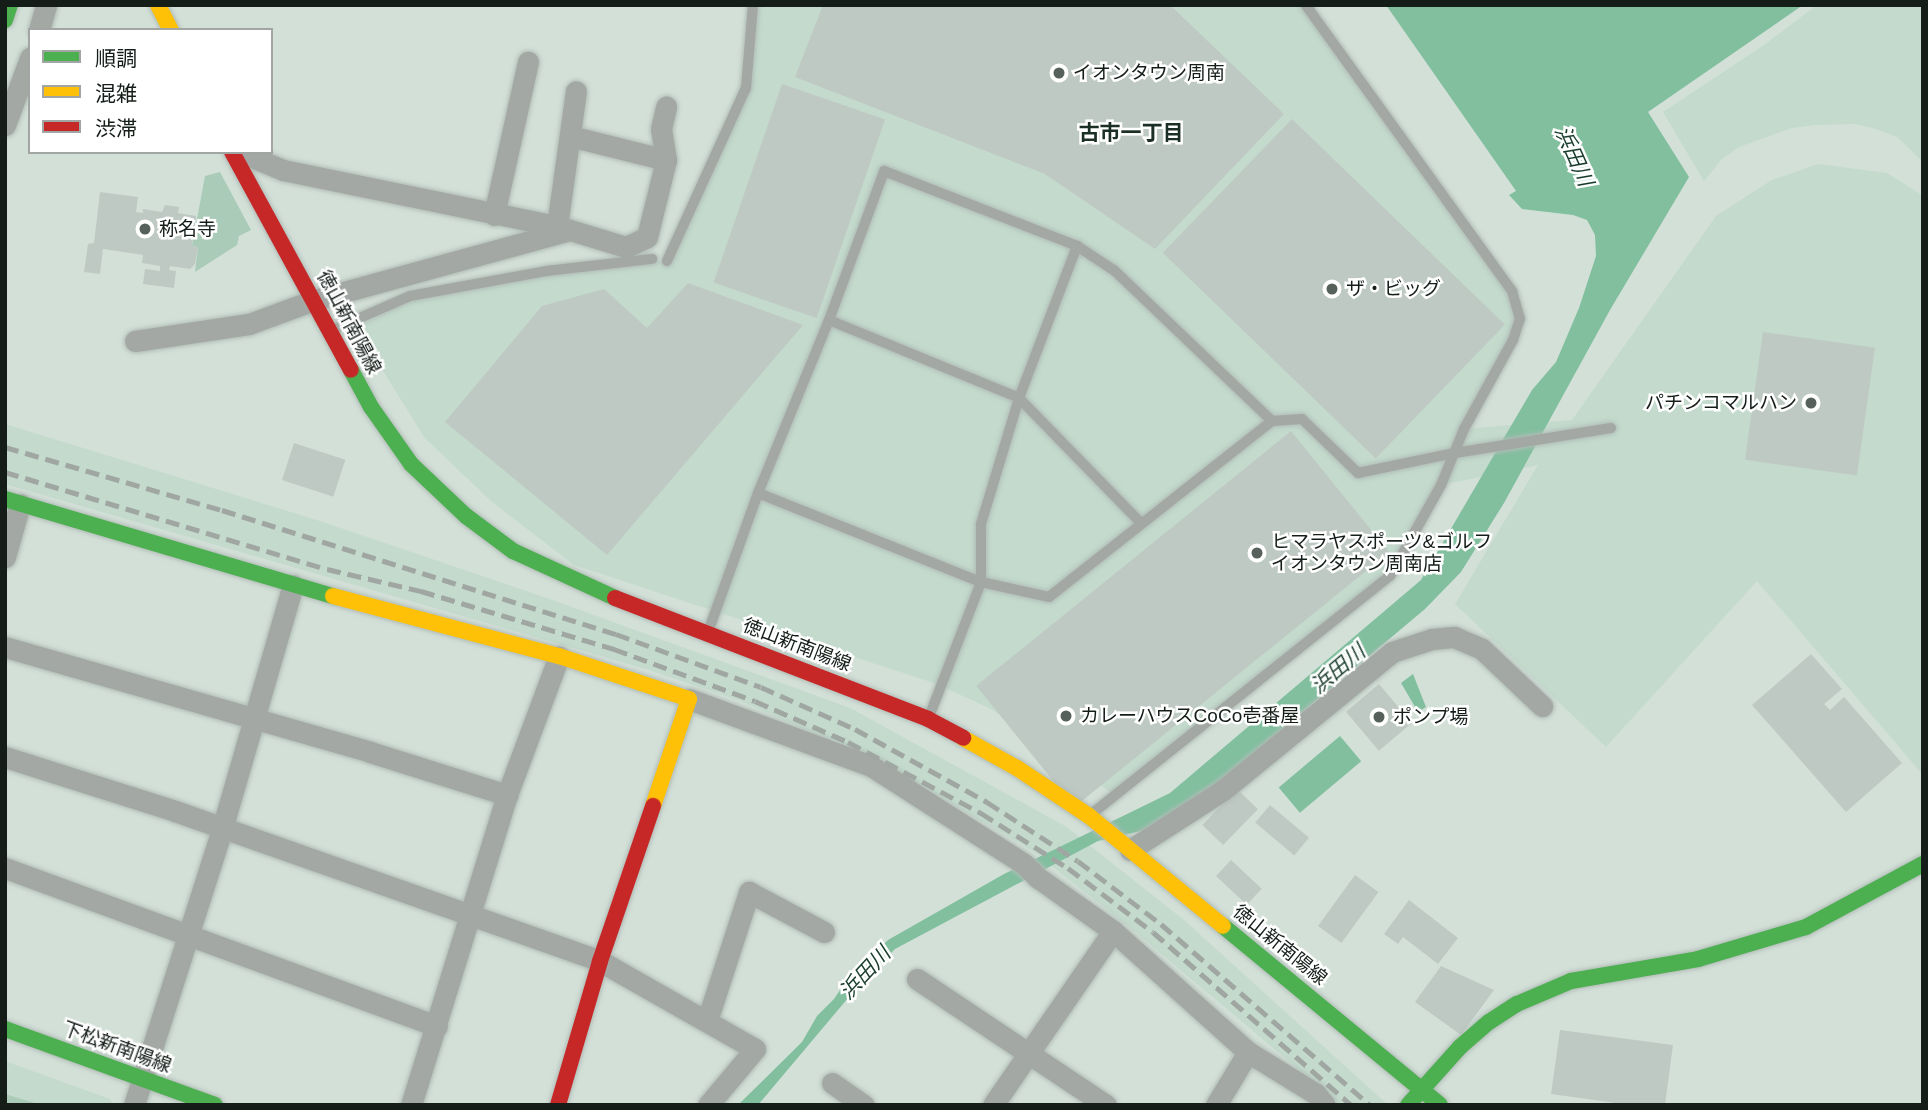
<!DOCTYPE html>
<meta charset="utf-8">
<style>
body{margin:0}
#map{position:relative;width:1928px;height:1110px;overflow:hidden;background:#d3e0d8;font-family:Helvetica,"Noto Sans JP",sans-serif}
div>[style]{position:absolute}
.built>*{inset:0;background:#c3dacd}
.green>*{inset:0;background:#a9cbb8}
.water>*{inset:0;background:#82bf9f;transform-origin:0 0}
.building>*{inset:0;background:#bfc9c3;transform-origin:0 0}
.roads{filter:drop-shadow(0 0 2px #b1bcb6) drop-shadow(0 0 2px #b1bcb6)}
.lane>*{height:10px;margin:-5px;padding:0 5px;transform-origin:5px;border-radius:5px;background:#a3a8a5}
.street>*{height:21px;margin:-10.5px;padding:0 10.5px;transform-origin:10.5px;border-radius:10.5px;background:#a3a8a5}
.fast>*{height:16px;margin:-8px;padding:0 8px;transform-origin:8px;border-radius:8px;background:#4caf50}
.slow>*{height:16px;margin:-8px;padding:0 8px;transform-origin:8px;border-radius:8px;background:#ffc107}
.jam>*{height:16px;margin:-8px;padding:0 8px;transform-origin:8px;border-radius:8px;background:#c62828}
.rail>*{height:5px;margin-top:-2.5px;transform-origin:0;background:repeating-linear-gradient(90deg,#a0a7a2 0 14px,transparent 0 21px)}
.dots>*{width:19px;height:19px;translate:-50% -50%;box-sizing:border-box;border:4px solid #fff;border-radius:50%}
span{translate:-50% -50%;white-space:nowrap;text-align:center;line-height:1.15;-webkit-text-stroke:5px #fff;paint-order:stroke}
.poi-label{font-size:19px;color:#141d18}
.left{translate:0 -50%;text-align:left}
.right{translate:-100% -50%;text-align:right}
.street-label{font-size:19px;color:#141d18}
.neighbourhood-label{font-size:21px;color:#1c2f25;font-weight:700}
.water-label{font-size:21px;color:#1a3e2c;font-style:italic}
.frame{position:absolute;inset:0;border:7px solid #141d18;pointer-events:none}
.legend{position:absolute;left:28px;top:28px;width:245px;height:126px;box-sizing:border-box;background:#fff;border:2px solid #a1a5a3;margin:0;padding:9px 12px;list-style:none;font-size:21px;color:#141d18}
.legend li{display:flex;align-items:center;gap:14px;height:35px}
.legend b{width:35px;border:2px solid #a1a5a3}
</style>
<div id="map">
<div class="built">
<div style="clip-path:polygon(753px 5px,1306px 5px,1512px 291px,1520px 319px,1465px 429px,1572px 420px,1716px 216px,1772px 180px,1818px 164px,1887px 173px,1922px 195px,1923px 775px,1757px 581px,1606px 747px,1455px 604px,1538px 465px,1441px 485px,1390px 576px,1113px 794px,991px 709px,937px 684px,574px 565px,492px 502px,424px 437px,356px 327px,416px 299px,565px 271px,667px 260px,746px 88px)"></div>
<div style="clip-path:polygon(1817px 5px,1923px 5px,1923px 162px,1897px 137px,1876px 129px,1855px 124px,1815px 125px,1792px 128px,1739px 147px,1722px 159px,1704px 181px,1663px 112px,1764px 45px)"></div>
<div style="clip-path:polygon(5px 424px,320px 521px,544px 597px,850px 708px,1065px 826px,1184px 920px,1388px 1105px,1341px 1105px,1139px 935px,1033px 851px,887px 766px,741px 701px,646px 669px,5px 484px)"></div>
<div style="clip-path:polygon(5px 1061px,110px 1099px,113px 1105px,5px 1105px)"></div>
</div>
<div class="green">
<div style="clip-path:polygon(220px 172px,251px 230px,239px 236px,237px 245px,195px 272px,198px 247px,192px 246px,205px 176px)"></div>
<div style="clip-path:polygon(5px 1094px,41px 1105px,5px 1105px)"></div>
</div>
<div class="water">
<div style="clip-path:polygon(1386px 5px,1803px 5px,1648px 112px,1689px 177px,1610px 310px,1504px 503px,1461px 572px,1425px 609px,1218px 783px,1141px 831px,1098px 841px,895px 949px,859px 985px,758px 1105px,738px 1105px,802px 1042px,817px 1016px,834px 999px,851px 974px,888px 940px,1004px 874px,1170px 793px,1421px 580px,1532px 390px,1556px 362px,1579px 308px,1596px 256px,1595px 235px,1587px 220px,1573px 215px,1522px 209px,1509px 195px,1516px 191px)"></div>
<div style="clip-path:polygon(1413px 674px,1426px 707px,1418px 712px,1401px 683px)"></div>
<div style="left:1340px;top:736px;width:33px;height:80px;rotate:50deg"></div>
</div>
<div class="building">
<div style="clip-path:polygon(823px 5px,1170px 5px,1284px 114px,1155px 249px,1045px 174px,795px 77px)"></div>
<div style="left:782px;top:84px;width:109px;height:210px;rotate:19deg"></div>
<div style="left:1292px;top:119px;width:296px;height:186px;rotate:44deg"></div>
<div style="clip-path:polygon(100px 192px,138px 197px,136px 212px,143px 213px,143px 209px,162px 212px,165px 205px,179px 207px,178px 213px,196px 216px,192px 246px,198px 247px,195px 264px,190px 269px,170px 266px,169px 270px,176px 271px,174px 288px,143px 284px,145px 269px,160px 271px,160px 266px,142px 263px,143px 255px,103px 249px,100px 274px,84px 272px,88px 244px,94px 243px)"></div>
<div style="clip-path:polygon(688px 283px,803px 325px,607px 555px,445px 422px,542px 306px,604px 289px,647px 328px)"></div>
<div style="left:1763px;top:332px;width:113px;height:129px;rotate:8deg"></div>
<div style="left:1291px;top:431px;width:156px;height:405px;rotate:51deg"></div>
<div style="left:294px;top:443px;width:54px;height:39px;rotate:18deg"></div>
<div style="clip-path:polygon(1811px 654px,1842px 689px,1824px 704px,1830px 710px,1844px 697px,1902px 763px,1846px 812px,1752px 705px)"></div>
<div style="left:1379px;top:684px;width:51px;height:43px;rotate:50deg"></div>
<div style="left:1237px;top:789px;width:29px;height:50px;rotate:44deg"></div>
<div style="left:1270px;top:805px;width:51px;height:23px;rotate:40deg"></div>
<div style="left:1231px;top:860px;width:42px;height:22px;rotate:43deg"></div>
<div style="left:1355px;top:875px;width:29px;height:63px;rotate:36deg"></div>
<div style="clip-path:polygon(1409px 900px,1458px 938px,1438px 964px,1403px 937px,1398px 944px,1384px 934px)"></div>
<div style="clip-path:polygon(1441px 966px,1494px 990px,1461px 1035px,1415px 1002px)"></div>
<div style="clip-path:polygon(1560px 1030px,1673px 1045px,1665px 1105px,1630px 1105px,1551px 1094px)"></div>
</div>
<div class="roads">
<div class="lane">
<div style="left:667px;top:261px;width:190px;rotate:-65.5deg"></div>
<div style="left:746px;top:88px;width:83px;rotate:-85.2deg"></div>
<div style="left:829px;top:320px;width:205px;rotate:22.3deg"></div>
<div style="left:1019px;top:398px;width:173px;rotate:45.7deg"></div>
<div style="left:330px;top:331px;width:87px;rotate:-23.6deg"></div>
<div style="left:410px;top:296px;width:138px;rotate:-10.4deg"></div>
<div style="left:546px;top:271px;width:107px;rotate:-6.5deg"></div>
<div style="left:758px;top:493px;width:240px;rotate:21.8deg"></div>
<div style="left:981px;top:582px;width:70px;rotate:12.4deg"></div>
<div style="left:1049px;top:597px;width:284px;rotate:-38.3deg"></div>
<div style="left:1272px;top:421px;width:30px;rotate:-4deg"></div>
<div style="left:1302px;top:419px;width:78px;rotate:44deg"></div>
<div style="left:1358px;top:473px;width:99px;rotate:-11.7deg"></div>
<div style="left:1455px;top:453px;width:158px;rotate:-9.1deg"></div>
<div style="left:708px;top:632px;width:148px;rotate:-70.2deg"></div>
<div style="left:758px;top:493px;width:187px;rotate:-67.7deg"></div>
<div style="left:829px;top:320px;width:159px;rotate:-69.7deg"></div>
<div style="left:884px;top:171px;width:207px;rotate:21.2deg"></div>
<div style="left:1077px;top:246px;width:45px;rotate:33.3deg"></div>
<div style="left:1115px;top:271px;width:217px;rotate:43.7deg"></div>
<div style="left:929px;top:717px;width:145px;rotate:-68.9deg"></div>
<div style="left:981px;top:582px;width:58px;rotate:-90deg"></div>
<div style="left:981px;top:524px;width:132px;rotate:-73.2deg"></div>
<div style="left:1019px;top:398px;width:163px;rotate:-69.1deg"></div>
<div style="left:1089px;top:816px;width:385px;rotate:-38.6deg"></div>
<div style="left:1390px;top:576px;width:104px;rotate:-60.7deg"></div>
<div style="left:1441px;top:485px;width:61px;rotate:-67.7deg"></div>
<div style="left:1464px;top:429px;width:102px;rotate:-61.2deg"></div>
<div style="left:1513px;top:340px;width:22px;rotate:-72deg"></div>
<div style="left:1520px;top:319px;width:29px;rotate:-106deg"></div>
<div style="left:1512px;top:291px;width:352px;rotate:-125.8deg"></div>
</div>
<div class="street">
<div style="left:39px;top:30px;width:26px;rotate:-74deg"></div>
<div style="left:5px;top:125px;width:72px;rotate:-69.5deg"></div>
<div style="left:570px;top:136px;width:99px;rotate:14deg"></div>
<div style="left:240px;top:152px;width:47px;rotate:22.7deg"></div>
<div style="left:283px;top:170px;width:280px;rotate:11.6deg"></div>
<div style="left:557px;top:226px;width:72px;rotate:16.9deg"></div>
<div style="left:626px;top:247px;width:23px;rotate:-25deg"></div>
<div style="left:647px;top:237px;width:79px;rotate:-76.1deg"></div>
<div style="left:666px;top:160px;width:31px;rotate:-99deg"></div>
<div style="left:661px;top:129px;width:23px;rotate:-77deg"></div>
<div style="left:494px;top:215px;width:157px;rotate:-77.5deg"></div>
<div style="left:557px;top:226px;width:136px;rotate:-82deg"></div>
<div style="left:135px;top:341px;width:115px;rotate:-8.5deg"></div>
<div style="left:249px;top:324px;width:69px;rotate:-20.3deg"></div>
<div style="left:314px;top:300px;width:261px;rotate:-15.3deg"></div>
<div style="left:5px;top:557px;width:55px;rotate:-74.2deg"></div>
<div style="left:5px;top:647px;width:380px;rotate:16deg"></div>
<div style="left:370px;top:752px;width:144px;rotate:17.4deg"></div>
<div style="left:689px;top:699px;width:194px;rotate:20.2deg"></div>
<div style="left:871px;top:766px;width:182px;rotate:32.6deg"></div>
<div style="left:1024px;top:864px;width:21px;rotate:45deg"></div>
<div style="left:5px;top:757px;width:178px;rotate:17.6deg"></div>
<div style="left:175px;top:811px;width:451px;rotate:19.4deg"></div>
<div style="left:600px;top:961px;width:178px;rotate:29.6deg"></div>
<div style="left:755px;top:1049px;width:73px;rotate:130deg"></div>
<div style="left:1130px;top:850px;width:111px;rotate:-32.8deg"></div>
<div style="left:1223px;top:790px;width:218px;rotate:-39.2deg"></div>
<div style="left:1392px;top:652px;width:42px;rotate:-18deg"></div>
<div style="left:1432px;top:639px;width:22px;rotate:-5deg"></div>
<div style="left:1454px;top:637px;width:30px;rotate:23deg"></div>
<div style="left:1482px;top:649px;width:83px;rotate:43.5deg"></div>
<div style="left:5px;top:868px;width:460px;rotate:20.1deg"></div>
<div style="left:1037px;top:877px;width:93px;rotate:35.4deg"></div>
<div style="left:1113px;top:931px;width:181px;rotate:41.9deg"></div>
<div style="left:1248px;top:1052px;width:80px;rotate:31.7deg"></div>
<div style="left:1316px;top:1094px;width:14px;rotate:51deg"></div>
<div style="left:917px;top:979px;width:227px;rotate:33.7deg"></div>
<div style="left:707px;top:1021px;width:136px;rotate:-72deg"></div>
<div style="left:749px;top:892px;width:85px;rotate:28.1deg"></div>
<div style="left:832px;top:1083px;width:39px;rotate:35deg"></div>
<div style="left:134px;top:1105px;width:290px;rotate:-72.3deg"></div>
<div style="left:222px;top:829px;width:254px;rotate:-73.8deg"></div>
<div style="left:411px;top:1105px;width:325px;rotate:-72.8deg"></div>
<div style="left:507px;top:795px;width:148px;rotate:-69.5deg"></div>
<div style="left:993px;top:1105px;width:211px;rotate:-55.4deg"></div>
<div style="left:1216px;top:1105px;width:62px;rotate:-58.9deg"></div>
</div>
<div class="fast">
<div style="left:5px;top:20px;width:16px;rotate:-72deg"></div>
<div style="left:351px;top:370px;width:42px;rotate:61.6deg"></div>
<div style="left:371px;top:407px;width:70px;rotate:54.9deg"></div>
<div style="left:411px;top:464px;width:76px;rotate:43.4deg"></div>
<div style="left:466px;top:516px;width:59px;rotate:36.7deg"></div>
<div style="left:513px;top:551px;width:112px;rotate:24.7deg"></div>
<div style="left:5px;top:499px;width:342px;rotate:16.5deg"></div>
<div style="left:1223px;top:926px;width:281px;rotate:39.5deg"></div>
<div style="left:5px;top:1029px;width:223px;rotate:19.9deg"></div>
<div style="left:1408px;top:1105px;width:78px;rotate:-48.1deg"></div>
<div style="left:1460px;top:1047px;width:38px;rotate:-41deg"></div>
<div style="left:1489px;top:1022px;width:33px;rotate:-33deg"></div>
<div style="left:1517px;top:1004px;width:59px;rotate:-23.1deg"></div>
<div style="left:1571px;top:981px;width:129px;rotate:-9.8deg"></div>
<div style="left:1698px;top:959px;width:113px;rotate:-16.5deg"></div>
<div style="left:1806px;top:927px;width:133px;rotate:-28.3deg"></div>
</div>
<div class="slow">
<div style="left:158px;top:5px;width:28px;rotate:63deg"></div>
<div style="left:333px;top:596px;width:234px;rotate:14.9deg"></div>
<div style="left:559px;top:656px;width:137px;rotate:18.3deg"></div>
<div style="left:689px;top:699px;width:113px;rotate:108.6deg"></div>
<div style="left:963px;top:738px;width:62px;rotate:29.1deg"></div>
<div style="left:1017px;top:768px;width:87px;rotate:33.7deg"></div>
<div style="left:1089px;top:816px;width:173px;rotate:39.4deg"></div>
</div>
<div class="jam">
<div style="left:232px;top:152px;width:248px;rotate:61.4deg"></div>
<div style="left:615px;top:598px;width:336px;rotate:21.1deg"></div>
<div style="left:928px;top:719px;width:40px;rotate:28deg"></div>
<div style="left:558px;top:1105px;width:150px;rotate:-73.7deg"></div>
<div style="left:600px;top:961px;width:164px;rotate:-71.1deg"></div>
</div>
</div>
<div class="rail">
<div style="left:5px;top:447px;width:226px;rotate:16.2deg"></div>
<div style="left:222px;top:510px;width:413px;rotate:17.5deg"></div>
<div style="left:616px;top:634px;width:154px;rotate:20.1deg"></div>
<div style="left:761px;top:687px;width:103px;rotate:24.1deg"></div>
<div style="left:855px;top:729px;width:151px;rotate:28.9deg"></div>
<div style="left:987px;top:802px;width:108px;rotate:33deg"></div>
<div style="left:1078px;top:861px;width:104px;rotate:37.2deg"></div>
<div style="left:1161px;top:924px;width:276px;rotate:40.9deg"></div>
<div style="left:5px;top:472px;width:336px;rotate:16.8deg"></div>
<div style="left:327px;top:569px;width:97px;rotate:13.2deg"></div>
<div style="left:421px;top:591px;width:202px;rotate:16.7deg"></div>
<div style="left:614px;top:649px;width:150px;rotate:20.2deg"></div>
<div style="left:755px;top:701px;width:102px;rotate:23.8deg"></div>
<div style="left:848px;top:742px;width:151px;rotate:28.1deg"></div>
<div style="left:981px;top:813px;width:103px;rotate:32.3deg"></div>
<div style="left:1068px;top:868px;width:106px;rotate:37deg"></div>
<div style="left:1153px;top:932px;width:263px;rotate:41.1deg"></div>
</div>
<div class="dots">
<div style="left:1059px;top:73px;background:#57615b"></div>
<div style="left:145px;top:229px;background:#57615b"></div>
<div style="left:1332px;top:289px;background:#57615b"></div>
<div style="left:1811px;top:403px;background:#57615b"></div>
<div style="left:1257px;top:553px;background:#57615b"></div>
<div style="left:1066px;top:716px;background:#57615b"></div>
<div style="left:1379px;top:717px;background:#57615b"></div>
</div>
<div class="poi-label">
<span class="left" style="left:1073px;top:73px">イオンタウン周南</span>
<span class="left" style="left:159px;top:229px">称名寺</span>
<span class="left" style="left:1346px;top:289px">ザ・ビッグ</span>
<span class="right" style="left:1797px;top:403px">パチンコマルハン</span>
<span class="left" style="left:1271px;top:553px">ヒマラヤスポーツ&amp;ゴルフ<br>イオンタウン周南店</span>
<span class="left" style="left:1080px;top:716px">カレーハウスCoCo壱番屋</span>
<span class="left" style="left:1393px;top:717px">ポンプ場</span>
</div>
<div class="street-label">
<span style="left:349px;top:322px;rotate:62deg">徳山新南陽線</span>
<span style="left:797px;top:645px;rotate:21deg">徳山新南陽線</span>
<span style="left:1280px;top:945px;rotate:39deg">徳山新南陽線</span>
<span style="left:117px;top:1047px;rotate:20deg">下松新南陽線</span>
</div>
<div class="neighbourhood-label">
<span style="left:1131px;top:133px">古市一丁目</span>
</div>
<div class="water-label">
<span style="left:1574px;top:156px;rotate:66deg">浜田川</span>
<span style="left:1338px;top:669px;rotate:-40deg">浜田川</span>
<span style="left:865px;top:973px;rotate:-47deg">浜田川</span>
</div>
<div class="frame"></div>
<ul class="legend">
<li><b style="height:9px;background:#4caf50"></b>順調</li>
<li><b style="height:9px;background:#ffc107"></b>混雑</li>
<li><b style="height:9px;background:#c62828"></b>渋滞</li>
</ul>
</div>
